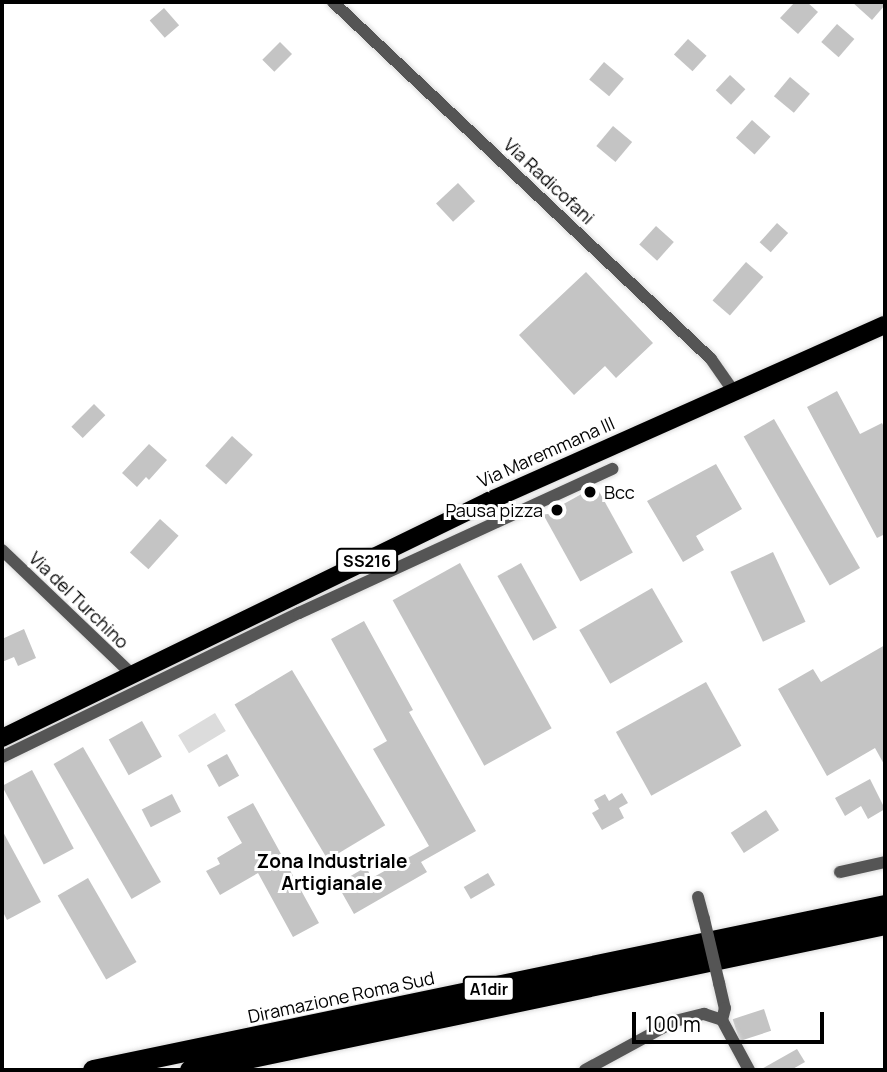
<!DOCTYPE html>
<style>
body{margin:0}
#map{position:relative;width:887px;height:1072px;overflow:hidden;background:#fff;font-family:Manrope,sans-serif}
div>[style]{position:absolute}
.green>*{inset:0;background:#dcdcdc;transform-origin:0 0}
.building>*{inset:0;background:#c4c4c4;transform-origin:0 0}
.roads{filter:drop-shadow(0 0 2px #dbdbdb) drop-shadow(0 0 2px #dbdbdb)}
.minor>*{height:12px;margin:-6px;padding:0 6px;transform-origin:6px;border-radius:6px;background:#555}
.primary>*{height:18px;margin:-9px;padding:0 9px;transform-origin:9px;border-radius:9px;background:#000}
.motorway>*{height:21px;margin:-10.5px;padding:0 10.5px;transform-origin:10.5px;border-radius:10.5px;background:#000}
.minor-bridge>*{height:12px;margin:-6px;padding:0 6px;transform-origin:6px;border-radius:6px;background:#555}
.dots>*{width:19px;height:19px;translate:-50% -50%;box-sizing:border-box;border:4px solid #fff;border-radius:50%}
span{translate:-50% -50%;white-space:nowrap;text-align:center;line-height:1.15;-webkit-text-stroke:6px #fff;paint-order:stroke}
.shield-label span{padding:2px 5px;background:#fff;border:2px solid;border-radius:5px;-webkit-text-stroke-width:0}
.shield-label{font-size:16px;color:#000;font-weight:700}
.street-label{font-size:18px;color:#000}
.poi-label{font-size:18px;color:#000}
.left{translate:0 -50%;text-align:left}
.right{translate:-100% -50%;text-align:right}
.neighbourhood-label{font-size:19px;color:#000;font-weight:700}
.frame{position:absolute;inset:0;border:4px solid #000;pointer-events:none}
.scale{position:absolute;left:632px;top:1012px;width:192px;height:32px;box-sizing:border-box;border:4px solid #000;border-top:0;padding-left:9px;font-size:21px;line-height:24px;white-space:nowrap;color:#000;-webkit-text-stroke:5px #fff;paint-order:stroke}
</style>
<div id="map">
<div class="green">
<div style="left:215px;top:713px;width:21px;height:43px;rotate:59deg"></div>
</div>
<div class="building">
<div style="clip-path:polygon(795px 2px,807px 2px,818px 12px,798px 34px,780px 18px)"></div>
<div style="clip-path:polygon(852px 2px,885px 2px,885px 5px,872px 20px)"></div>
<div style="left:164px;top:8px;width:23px;height:19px;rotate:49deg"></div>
<div style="left:837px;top:24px;width:23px;height:24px;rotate:41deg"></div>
<div style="left:688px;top:39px;width:25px;height:21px;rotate:42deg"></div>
<div style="left:280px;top:42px;width:17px;height:25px;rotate:45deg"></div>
<div style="left:604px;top:62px;width:26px;height:23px;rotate:40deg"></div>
<div style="left:730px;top:75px;width:21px;height:21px;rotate:43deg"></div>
<div style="left:790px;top:77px;width:26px;height:25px;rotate:40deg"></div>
<div style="left:752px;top:120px;width:25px;height:24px;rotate:42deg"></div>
<div style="left:613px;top:126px;width:25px;height:26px;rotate:40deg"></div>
<div style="left:458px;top:183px;width:25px;height:30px;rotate:47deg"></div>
<div style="left:777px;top:223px;width:15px;height:26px;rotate:42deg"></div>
<div style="left:656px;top:226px;width:24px;height:25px;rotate:42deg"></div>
<div style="left:746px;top:262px;width:23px;height:51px;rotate:41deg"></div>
<div style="clip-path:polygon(586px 272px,653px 343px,616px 378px,605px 366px,574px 395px,519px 335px)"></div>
<div style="clip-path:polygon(837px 391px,860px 434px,882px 423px,885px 429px,885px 534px,877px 538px,807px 407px)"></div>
<div style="left:94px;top:404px;width:16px;height:32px;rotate:45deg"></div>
<div style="left:774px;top:419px;width:172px;height:35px;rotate:60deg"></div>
<div style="left:232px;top:436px;width:28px;height:40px;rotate:42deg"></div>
<div style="clip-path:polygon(149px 444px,167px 460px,149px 480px,146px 477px,137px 487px,122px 473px)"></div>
<div style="clip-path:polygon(716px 464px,742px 509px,696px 536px,704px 550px,683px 562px,647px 501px)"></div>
<div style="left:596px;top:486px;width:76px;height:60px;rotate:61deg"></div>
<div style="left:160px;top:519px;width:25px;height:45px;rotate:42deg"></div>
<div style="left:773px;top:552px;width:77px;height:47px;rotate:65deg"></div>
<div style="left:460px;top:563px;width:189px;height:77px;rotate:61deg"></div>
<div style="left:521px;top:563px;width:74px;height:27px;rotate:61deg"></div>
<div style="left:652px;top:588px;width:62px;height:84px;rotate:60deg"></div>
<div style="clip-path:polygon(364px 621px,413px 710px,409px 712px,476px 831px,421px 862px,427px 872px,354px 914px,337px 884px,366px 867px,372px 878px,429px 846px,373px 749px,387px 741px,331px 639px)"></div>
<div style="clip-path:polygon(24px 629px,36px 658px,18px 666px,14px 657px,2px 662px,2px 639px)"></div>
<div style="clip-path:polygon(885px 645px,885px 766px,875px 748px,827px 776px,778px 689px,813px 669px,821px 682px)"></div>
<div style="left:292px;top:670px;width:181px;height:67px;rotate:59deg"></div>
<div style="left:706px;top:682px;width:73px;height:103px;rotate:61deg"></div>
<div style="left:142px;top:721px;width:41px;height:38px;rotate:61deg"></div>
<div style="left:83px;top:747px;width:156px;height:34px;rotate:60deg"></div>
<div style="left:227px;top:754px;width:25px;height:23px;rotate:61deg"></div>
<div style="left:32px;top:770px;width:89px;height:34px;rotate:62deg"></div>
<div style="clip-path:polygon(870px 779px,885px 809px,868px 819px,861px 806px,845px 816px,835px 798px)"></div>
<div style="clip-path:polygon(622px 793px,628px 803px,619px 808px,624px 818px,602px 830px,592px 813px,599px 809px,594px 800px,605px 794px,609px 801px)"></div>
<div style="left:172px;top:794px;width:20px;height:34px;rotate:63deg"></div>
<div style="clip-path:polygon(253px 803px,319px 923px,293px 937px,258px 873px,220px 895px,206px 871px,220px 864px,217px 858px,242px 843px,227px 817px)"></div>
<div style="left:766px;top:810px;width:24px;height:42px;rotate:57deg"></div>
<div style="clip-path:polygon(2px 830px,41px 902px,7px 920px,2px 910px)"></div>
<div style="left:488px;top:873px;width:14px;height:28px;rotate:60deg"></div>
<div style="left:88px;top:878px;width:97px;height:35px;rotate:60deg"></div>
<div style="left:764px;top:1009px;width:23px;height:33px;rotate:72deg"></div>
<div style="clip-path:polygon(797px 1049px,805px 1062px,791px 1070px,760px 1070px)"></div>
</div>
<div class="roads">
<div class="minor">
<div style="left:333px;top:2px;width:520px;rotate:43.36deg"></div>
<div style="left:711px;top:359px;width:40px;rotate:55.1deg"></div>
<div style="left:2px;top:550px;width:181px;rotate:43.7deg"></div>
<div style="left:2px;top:757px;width:330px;rotate:-25.9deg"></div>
<div style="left:299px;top:613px;width:345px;rotate:-24.7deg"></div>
<div style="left:840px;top:872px;width:46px;rotate:-12.5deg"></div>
<div style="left:698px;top:897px;width:23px;rotate:75deg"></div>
<div style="left:719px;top:983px;width:26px;rotate:77deg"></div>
<div style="left:725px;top:1008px;width:12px;rotate:104deg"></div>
<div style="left:722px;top:1020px;width:57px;rotate:61.6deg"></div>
<div style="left:585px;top:1070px;width:102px;rotate:-28.6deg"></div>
<div style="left:675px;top:1021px;width:30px;rotate:-14deg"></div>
<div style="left:704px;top:1014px;width:19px;rotate:18deg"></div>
</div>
<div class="primary">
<div style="left:2px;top:738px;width:542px;rotate:-25.95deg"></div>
<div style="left:489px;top:501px;width:433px;rotate:-24deg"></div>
</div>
<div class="motorway">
<div style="left:93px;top:1070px;width:809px;rotate:-11.77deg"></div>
<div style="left:190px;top:1070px;width:710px;rotate:-11.86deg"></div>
</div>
</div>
<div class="minor-bridge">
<div style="left:704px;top:919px;width:66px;rotate:76.8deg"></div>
</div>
<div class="dots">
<div style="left:590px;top:492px;background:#000"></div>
<div style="left:557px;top:510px;background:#000"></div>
</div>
<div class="shield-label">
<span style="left:367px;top:561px">SS216</span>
<span style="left:489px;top:989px">A1dir</span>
</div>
<div class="street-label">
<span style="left:549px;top:181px;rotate:43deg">Via Radicofani</span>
<span style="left:546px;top:452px;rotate:-24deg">Via Maremmana III</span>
<span style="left:79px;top:600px;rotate:44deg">Via del Turchino</span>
<span style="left:341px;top:997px;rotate:-12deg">Diramazione Roma Sud</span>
</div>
<div class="poi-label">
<span class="left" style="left:604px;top:492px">Bcc</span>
<span class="right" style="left:543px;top:510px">Pausa pizza</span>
</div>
<div class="neighbourhood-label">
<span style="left:332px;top:873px">Zona Industriale<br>Artigianale</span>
</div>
<div class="frame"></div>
<div class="scale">100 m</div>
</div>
